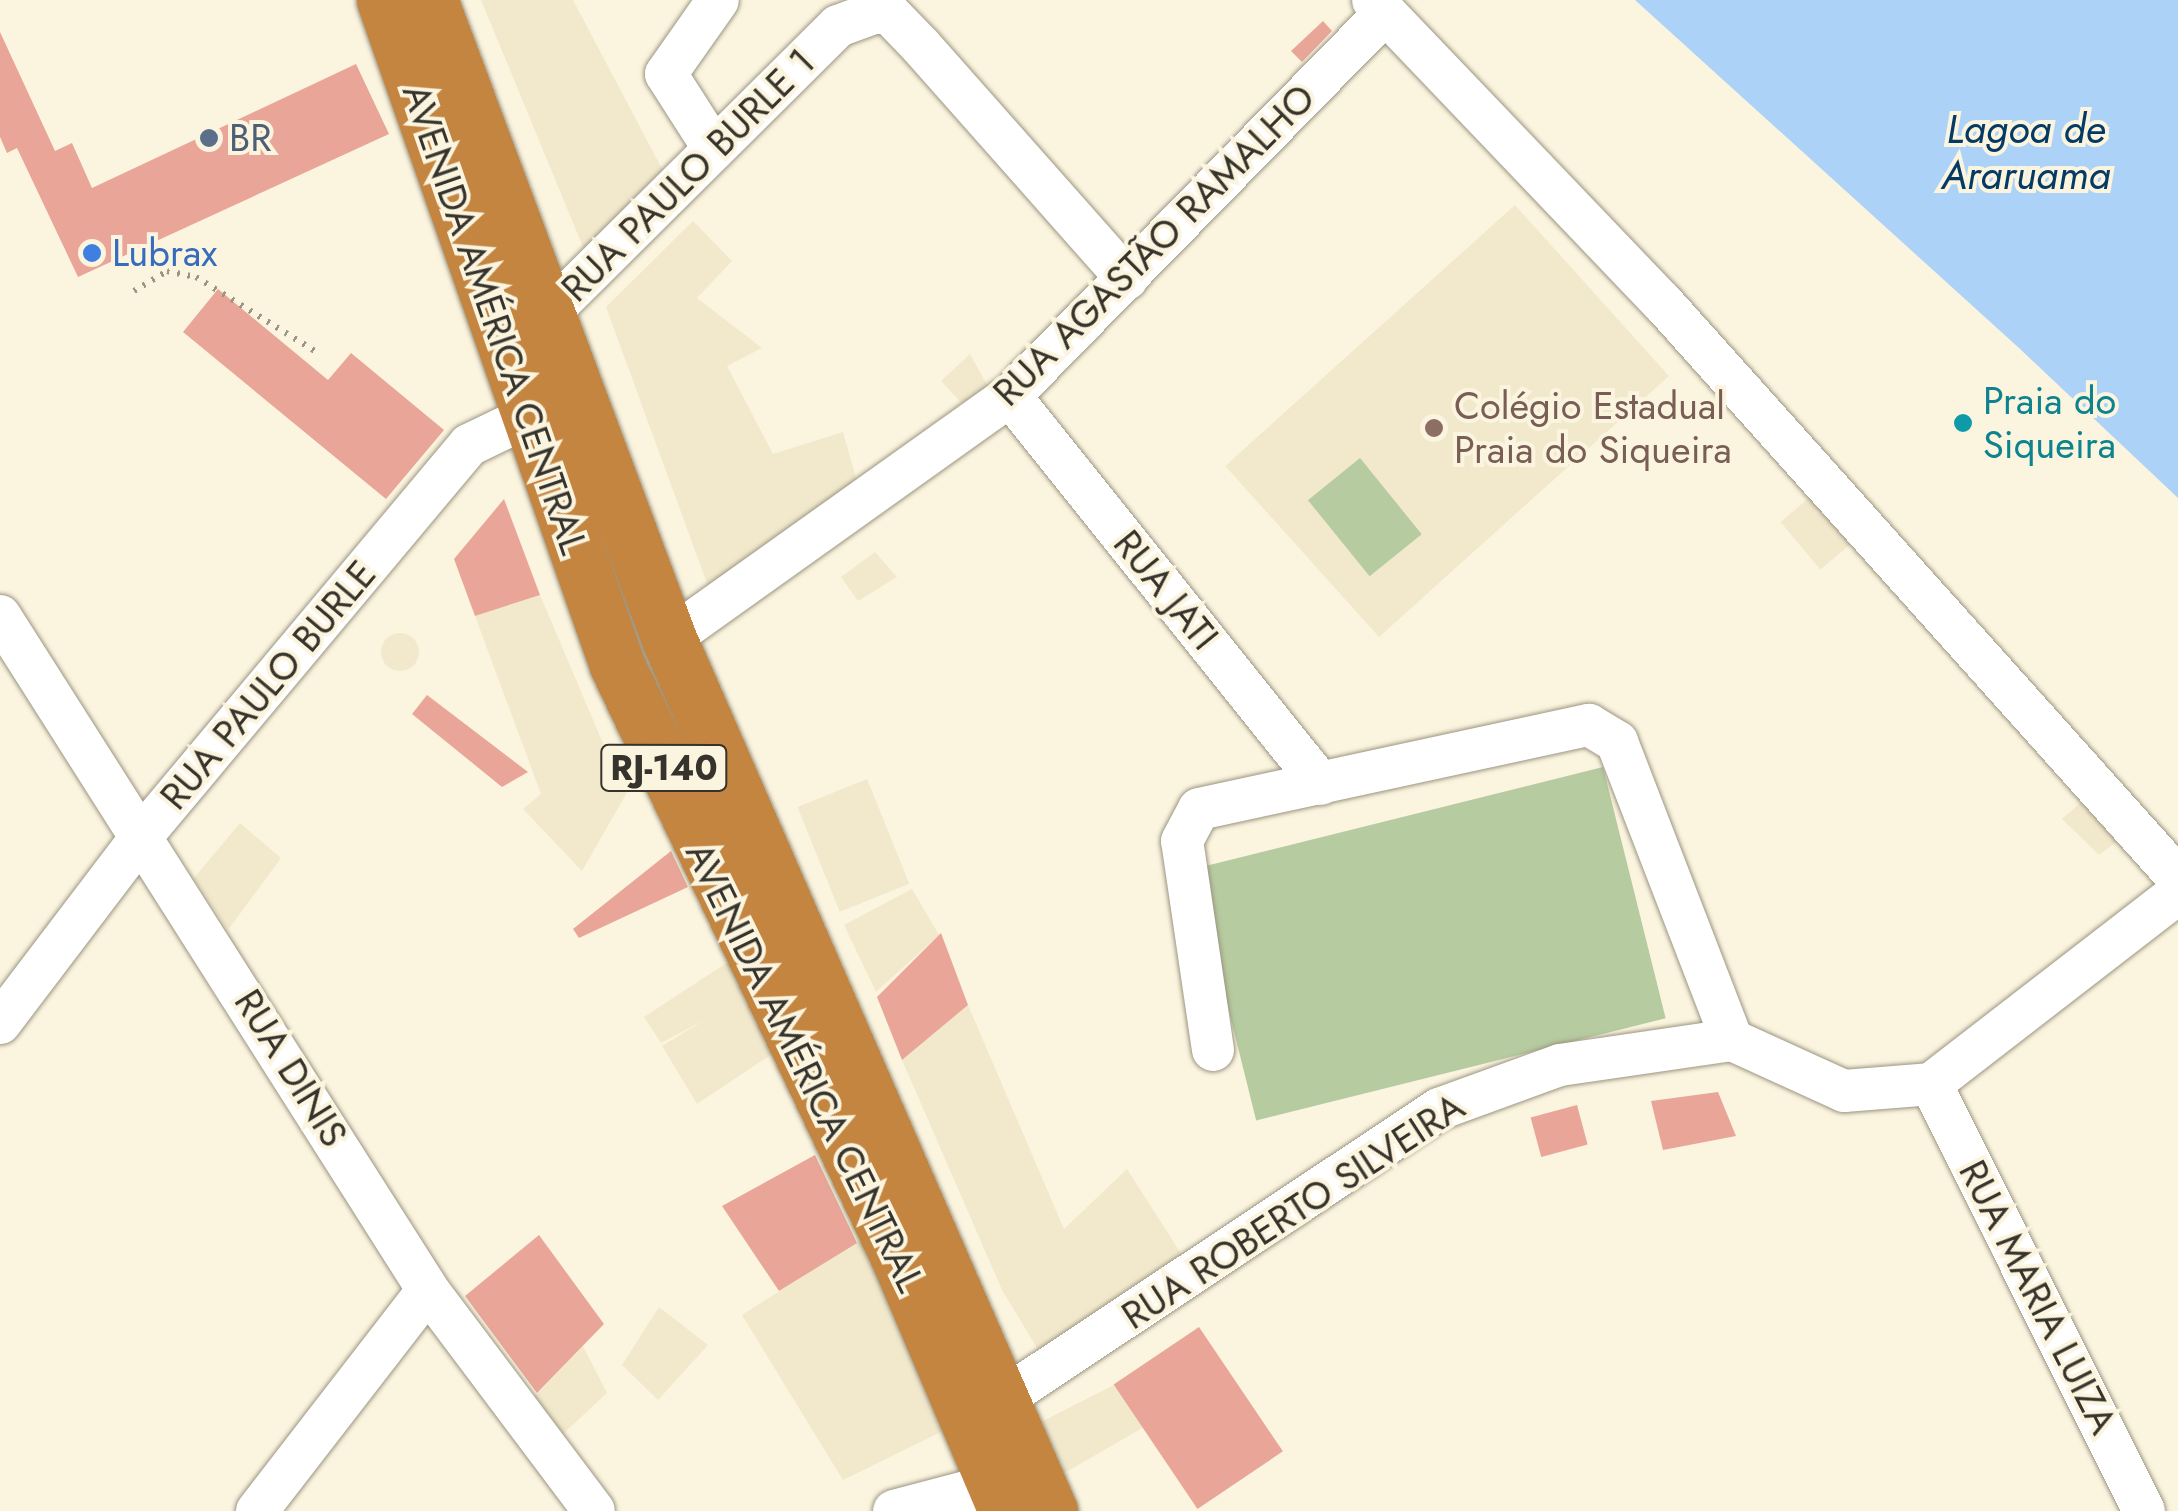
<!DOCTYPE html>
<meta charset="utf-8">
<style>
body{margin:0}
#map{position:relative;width:2178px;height:1511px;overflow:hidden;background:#fbf4df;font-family:Jost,sans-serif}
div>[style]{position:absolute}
.built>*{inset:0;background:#f2e9cd;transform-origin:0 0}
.round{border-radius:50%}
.green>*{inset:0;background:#b6cb9f;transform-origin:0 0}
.water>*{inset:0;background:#add2f8}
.building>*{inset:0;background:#e9a698;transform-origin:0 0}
.path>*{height:6px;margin-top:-3px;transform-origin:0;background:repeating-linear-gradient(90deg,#9a9586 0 2.5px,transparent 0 10.5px)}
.roads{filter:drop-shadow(0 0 2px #9b9581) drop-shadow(0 0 2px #9b9581)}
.minor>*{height:42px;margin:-21px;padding:0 21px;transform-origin:21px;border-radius:21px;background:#fff}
.highway>*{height:55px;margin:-27.5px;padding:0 27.5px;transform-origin:27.5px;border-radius:27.5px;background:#c48541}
.dots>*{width:28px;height:28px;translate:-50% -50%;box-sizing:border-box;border:5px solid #fbf4df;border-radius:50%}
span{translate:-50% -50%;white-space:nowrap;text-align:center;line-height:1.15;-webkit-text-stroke:8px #fbf4df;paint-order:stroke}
.shield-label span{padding:2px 8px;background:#fbf4df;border:2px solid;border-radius:8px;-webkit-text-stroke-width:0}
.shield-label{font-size:35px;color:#35332b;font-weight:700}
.service-label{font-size:38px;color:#4e5e75}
.left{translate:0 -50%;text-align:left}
.street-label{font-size:38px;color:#35332b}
.shop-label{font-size:38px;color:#366cbe}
.culture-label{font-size:38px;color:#0d838f}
.education-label{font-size:38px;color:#785e54}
.water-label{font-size:40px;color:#053a64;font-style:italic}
</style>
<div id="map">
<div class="built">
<div style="clip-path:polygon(481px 0,573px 0,670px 184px,588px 259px)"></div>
<div style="left:1515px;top:205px;width:230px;height:390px;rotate:48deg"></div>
<div style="clip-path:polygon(693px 221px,732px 261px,697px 298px,762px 348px,727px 366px,773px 454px,843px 432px,860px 492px,712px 597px,606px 307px)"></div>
<div style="clip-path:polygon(970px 354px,992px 394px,971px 413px,941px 381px)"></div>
<div style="left:1815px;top:493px;width:62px;height:45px;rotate:50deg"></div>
<div style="clip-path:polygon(875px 552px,897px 577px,858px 601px,841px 577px)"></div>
<div style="clip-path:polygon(540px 595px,608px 755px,600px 759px,629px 789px,582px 871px,523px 809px,541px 794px,475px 616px)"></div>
<div class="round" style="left:381px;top:633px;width:38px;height:38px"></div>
<div style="left:867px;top:779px;width:113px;height:75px;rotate:68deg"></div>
<div style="clip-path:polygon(2095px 790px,2131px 831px,2099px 855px,2062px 819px)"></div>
<div style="clip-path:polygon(240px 823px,281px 858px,228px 930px,194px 878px)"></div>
<div style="clip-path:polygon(912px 889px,939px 935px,876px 992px,844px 925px)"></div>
<div style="clip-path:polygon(728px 962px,775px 1052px,697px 1104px,662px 1046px,703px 1021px,661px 1043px,644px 1017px)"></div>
<div style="clip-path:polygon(968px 1005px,1064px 1229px,1127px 1169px,1191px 1269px,1046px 1363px,1002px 1290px,902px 1060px)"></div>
<div style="clip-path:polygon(868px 1235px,951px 1427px,843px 1480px,742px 1315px)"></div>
<div style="clip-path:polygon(659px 1307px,708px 1345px,658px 1400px,622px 1365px)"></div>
<div style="clip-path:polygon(583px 1346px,607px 1393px,562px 1435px,534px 1397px)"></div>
<div style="clip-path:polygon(1114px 1385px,1144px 1427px,1061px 1475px,1039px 1423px)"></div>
</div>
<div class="green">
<div style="left:1360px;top:458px;width:98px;height:67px;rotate:51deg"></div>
<div style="left:1603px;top:767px;width:259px;height:422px;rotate:76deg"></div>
</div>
<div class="water">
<div style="clip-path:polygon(1635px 0,2178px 0,2178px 498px,2019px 348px)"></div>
</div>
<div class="building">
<div style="clip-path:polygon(1323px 21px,1332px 31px,1302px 62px,1291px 51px)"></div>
<div style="clip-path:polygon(0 32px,55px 151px,72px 143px,92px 188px,356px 64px,389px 134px,78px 277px,17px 148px,7px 153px,0 137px)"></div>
<div style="clip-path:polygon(218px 289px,328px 380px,351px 353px,444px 430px,386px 499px,183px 332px)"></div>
<div style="clip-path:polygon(504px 499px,540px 595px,475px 616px,454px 559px)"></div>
<div style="clip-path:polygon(427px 695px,528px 772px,502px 787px,412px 714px)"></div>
<div style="clip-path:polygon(671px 851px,688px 887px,579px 938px,573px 929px)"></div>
<div style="clip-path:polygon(941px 933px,968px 1005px,902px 1060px,877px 997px)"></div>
<div style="clip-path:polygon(1718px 1092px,1736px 1136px,1663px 1150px,1651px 1101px)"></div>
<div style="left:1577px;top:1105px;width:41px;height:48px;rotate:75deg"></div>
<div style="clip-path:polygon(815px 1155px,857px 1243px,779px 1291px,722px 1206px)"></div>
<div style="clip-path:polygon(539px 1235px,604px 1324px,537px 1393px,465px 1296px)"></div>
<div style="left:1199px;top:1327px;width:150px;height:103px;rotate:56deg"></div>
</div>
<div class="path">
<div style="left:134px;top:291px;width:39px;rotate:-31deg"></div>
<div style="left:167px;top:271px;width:30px;rotate:12deg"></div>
<div style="left:196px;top:277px;width:144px;rotate:31.9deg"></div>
</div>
<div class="roads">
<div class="minor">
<div style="left:1373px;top:0;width:418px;rotate:46.3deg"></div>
<div style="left:1662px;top:302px;width:773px;rotate:48.14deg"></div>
<div style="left:714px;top:149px;width:89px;rotate:-122.6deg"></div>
<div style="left:666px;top:74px;width:90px;rotate:-54.9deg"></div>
<div style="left:545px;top:317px;width:413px;rotate:-44.8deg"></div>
<div style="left:838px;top:26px;width:38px;rotate:-20deg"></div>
<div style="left:874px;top:13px;width:15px"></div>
<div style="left:889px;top:13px;width:45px;rotate:45.9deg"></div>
<div style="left:920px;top:45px;width:312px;rotate:48.5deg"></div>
<div style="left:1010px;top:396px;width:497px;rotate:51.3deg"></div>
<div style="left:0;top:616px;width:798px;rotate:57.58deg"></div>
<div style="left:428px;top:1290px;width:276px;rotate:53.1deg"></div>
<div style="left:669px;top:639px;width:419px;rotate:-35.5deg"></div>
<div style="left:1010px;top:396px;width:536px;rotate:-45.6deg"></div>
<div style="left:0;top:1023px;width:240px;rotate:-52.8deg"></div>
<div style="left:145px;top:832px;width:505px;rotate:-50.06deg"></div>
<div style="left:469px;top:445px;width:97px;rotate:-25.8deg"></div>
<div style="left:1213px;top:1050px;width:211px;rotate:-98.4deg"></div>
<div style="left:1182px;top:841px;width:36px;rotate:-62deg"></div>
<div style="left:1199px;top:809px;width:399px;rotate:-12.2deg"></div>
<div style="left:1589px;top:725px;width:33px;rotate:31deg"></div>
<div style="left:1617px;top:742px;width:319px;rotate:68.9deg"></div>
<div style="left:1931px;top:1084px;width:477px;rotate:63.5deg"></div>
<div style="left:1004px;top:1398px;width:522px;rotate:-33.6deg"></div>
<div style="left:1439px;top:1109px;width:129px;rotate:-20deg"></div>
<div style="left:1560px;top:1065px;width:174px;rotate:-8.3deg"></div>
<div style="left:1732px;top:1040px;width:123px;rotate:24.5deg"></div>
<div style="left:1844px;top:1091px;width:87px;rotate:-4.6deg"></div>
<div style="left:1931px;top:1084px;width:312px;rotate:-37.7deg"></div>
<div style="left:257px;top:1511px;width:279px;rotate:-52.3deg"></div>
<div style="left:894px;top:1511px;width:106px;rotate:-14.8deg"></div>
</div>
<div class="highway">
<div style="left:384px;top:0;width:705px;rotate:70.69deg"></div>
<div style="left:617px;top:665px;width:658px;rotate:64.6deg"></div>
<div style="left:899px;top:1259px;width:274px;rotate:67deg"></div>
<div style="left:430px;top:0;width:682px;rotate:69.49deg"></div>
<div style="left:669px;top:639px;width:952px;rotate:66.4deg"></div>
</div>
</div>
<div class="dots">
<div style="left:209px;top:138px;background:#5c6f8a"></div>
<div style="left:92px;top:253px;background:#3f7fe0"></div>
<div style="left:1963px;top:423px;background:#0f9aa8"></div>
<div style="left:1434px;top:428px;background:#8d6e63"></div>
</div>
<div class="shield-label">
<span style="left:664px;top:768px">RJ-140</span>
</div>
<div class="service-label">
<span class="left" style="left:229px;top:138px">BR</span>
</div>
<div class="street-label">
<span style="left:688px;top:175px;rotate:-45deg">RUA PAULO BURLE 1</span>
<span style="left:1154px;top:245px;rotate:-45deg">RUA AGASTÃO RAMALHO</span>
<span style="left:495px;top:319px;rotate:71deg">AVENIDA AMÉRICA CENTRAL</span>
<span style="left:1166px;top:590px;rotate:51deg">RUA JATI</span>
<span style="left:268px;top:685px;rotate:-50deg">RUA PAULO BURLE</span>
<span style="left:805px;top:1067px;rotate:64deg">AVENIDA AMÉRICA CENTRAL</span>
<span style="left:291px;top:1068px;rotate:58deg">RUA DINIS</span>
<span style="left:1293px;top:1211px;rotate:-33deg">RUA ROBERTO SILVEIRA</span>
<span style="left:2038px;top:1297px;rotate:63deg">RUA MARIA LUIZA</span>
</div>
<div class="shop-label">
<span class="left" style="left:112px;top:253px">Lubrax</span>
</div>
<div class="culture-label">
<span class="left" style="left:1983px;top:423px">Praia do<br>Siqueira</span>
</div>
<div class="education-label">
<span class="left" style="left:1454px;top:428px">Colégio Estadual<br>Praia do Siqueira</span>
</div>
<div class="water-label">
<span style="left:2026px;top:152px">Lagoa de<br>Araruama</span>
</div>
</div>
